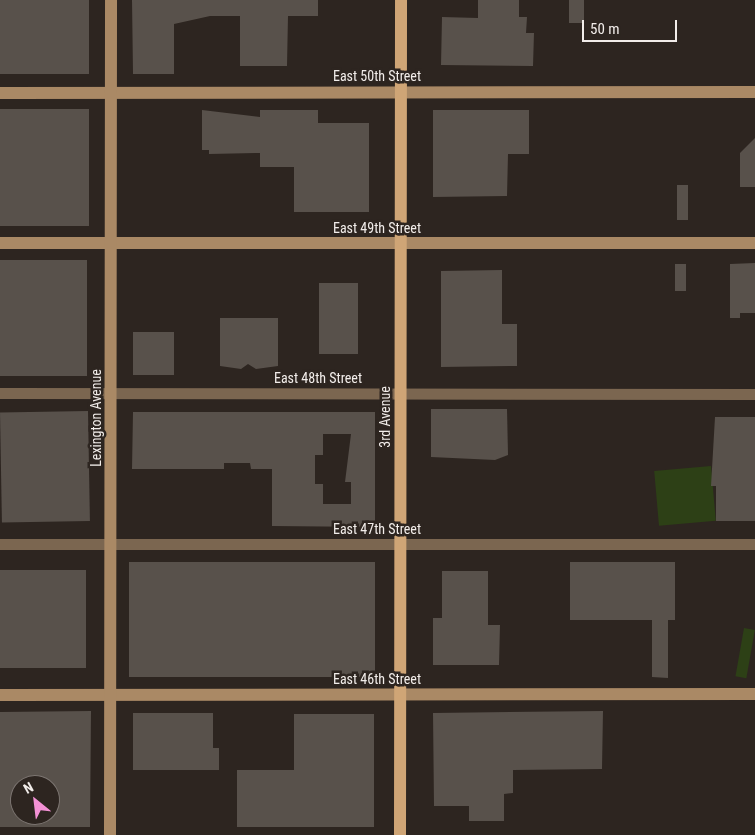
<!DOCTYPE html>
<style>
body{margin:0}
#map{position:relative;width:755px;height:835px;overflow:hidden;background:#2d2520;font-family:"Roboto Condensed",sans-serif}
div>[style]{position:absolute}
.green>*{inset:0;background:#2d4016;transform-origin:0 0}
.building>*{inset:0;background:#58514b;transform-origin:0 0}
.minor>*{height:11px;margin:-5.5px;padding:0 5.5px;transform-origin:5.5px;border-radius:5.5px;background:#7b6650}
.secondary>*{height:12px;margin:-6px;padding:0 6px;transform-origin:6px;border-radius:6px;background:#aa8965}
.primary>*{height:12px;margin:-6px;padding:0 6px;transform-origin:6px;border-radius:6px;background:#cfa576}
span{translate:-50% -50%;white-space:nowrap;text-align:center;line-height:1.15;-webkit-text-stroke:5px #2d2520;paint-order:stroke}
.street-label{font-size:14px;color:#f2edea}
.north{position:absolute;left:10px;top:775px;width:50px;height:50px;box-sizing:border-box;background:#2d2520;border:1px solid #7c7571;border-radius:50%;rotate:331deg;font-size:14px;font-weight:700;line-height:20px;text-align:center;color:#f2edea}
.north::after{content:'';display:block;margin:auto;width:18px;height:22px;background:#f391d5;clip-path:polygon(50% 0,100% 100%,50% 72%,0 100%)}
.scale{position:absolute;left:582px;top:20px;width:95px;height:22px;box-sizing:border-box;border:2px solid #f2edea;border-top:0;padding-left:6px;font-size:15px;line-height:18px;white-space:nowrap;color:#f2edea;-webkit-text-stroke:4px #2d2520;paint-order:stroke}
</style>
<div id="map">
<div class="green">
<div style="left:711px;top:466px;width:55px;height:57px;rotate:85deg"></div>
<div style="left:744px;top:628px;width:11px;height:49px;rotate:10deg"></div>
</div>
<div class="building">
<div style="left:0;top:0;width:89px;height:74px"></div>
<div style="clip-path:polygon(132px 0,318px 0,318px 16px,288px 16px,287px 66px,240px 66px,240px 16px,210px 16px,174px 24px,174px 74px,133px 74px)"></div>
<div style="clip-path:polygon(478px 0,519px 0,519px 17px,527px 17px,526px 33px,534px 33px,533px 66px,441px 65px,442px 17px,478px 18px)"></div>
<div style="left:569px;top:0;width:15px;height:23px"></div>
<div style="left:89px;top:109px;width:117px;height:89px;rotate:90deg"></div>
<div style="clip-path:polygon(202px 110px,260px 117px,260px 110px,318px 110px,318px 123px,369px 123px,369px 212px,294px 212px,294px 167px,260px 167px,260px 153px,209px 154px,209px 150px,202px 150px)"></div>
<div style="clip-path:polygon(433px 110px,529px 110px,529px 154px,508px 154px,507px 196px,433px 197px)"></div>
<div style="clip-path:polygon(755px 138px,755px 187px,740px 187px,740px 153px)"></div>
<div style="left:677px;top:185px;width:11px;height:35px"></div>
<div style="left:87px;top:260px;width:116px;height:87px;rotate:90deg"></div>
<div style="clip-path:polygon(755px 263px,755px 313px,740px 313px,740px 318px,730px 318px,730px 264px)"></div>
<div style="left:675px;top:264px;width:11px;height:27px"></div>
<div style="clip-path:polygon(502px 270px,502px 324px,517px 324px,517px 366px,441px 367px,441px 271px)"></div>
<div style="left:319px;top:283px;width:39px;height:71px"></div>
<div style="clip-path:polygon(220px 318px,278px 318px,278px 366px,256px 369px,248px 364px,241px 369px,220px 366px)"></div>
<div style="left:133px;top:332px;width:41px;height:43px"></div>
<div style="clip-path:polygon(431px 409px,507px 409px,508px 455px,495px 460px,431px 457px)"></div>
<div style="left:88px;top:411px;width:110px;height:88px;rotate:89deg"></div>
<div style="clip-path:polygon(evenodd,133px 412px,375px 412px,375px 527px,272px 526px,272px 469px,251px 469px,250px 463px,224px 463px,224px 469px,132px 469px,133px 412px,323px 434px,351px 434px,345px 482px,351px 482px,351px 504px,323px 504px,323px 484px,315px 484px,315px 455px,323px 455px,323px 434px)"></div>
<div style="clip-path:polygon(715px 417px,755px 417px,755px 521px,716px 521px,716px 486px,711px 486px)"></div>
<div style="left:375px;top:562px;width:115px;height:246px;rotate:90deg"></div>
<div style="clip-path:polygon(570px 562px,675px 562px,675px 620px,668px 620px,668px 678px,652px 677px,652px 620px,570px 620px)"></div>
<div style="left:0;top:570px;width:86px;height:98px"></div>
<div style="clip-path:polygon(442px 571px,488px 571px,488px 625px,500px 625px,499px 665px,433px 665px,433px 618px,442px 618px)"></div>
<div style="clip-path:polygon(evenodd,91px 711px,90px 827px,0 827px,0 712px,91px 711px,20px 785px,50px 785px,50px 815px,20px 815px,20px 785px)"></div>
<div style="clip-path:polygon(603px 711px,602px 769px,513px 770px,513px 793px,504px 794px,504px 821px,469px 821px,469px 806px,434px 806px,433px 713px)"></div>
<div style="clip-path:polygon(133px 713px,213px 713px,213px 748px,219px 748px,219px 770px,133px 770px)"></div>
<div style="clip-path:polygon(294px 714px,374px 714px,374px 827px,237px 827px,237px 770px,294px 770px)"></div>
</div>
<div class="minor">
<div style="left:0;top:393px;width:755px;rotate:0.08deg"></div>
<div style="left:0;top:544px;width:755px"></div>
</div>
<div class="secondary">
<div style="left:0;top:93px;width:755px;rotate:-0.08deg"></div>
<div style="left:0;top:243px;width:755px"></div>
<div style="left:0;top:695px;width:755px;rotate:-0.08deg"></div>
<div style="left:110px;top:835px;width:835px;rotate:-89.93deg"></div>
</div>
<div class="primary">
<div style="left:400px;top:835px;width:835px;rotate:-89.93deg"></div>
</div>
<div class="street-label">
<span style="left:377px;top:76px">East 50th Street</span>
<span style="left:377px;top:228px">East 49th Street</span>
<span style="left:318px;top:378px">East 48th Street</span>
<span style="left:385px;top:417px;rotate:-90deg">3rd Avenue</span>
<span style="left:96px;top:418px;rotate:-90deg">Lexington Avenue</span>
<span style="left:377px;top:529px">East 47th Street</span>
<span style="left:377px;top:679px">East 46th Street</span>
</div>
<div class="north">N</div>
<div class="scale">50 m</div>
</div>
